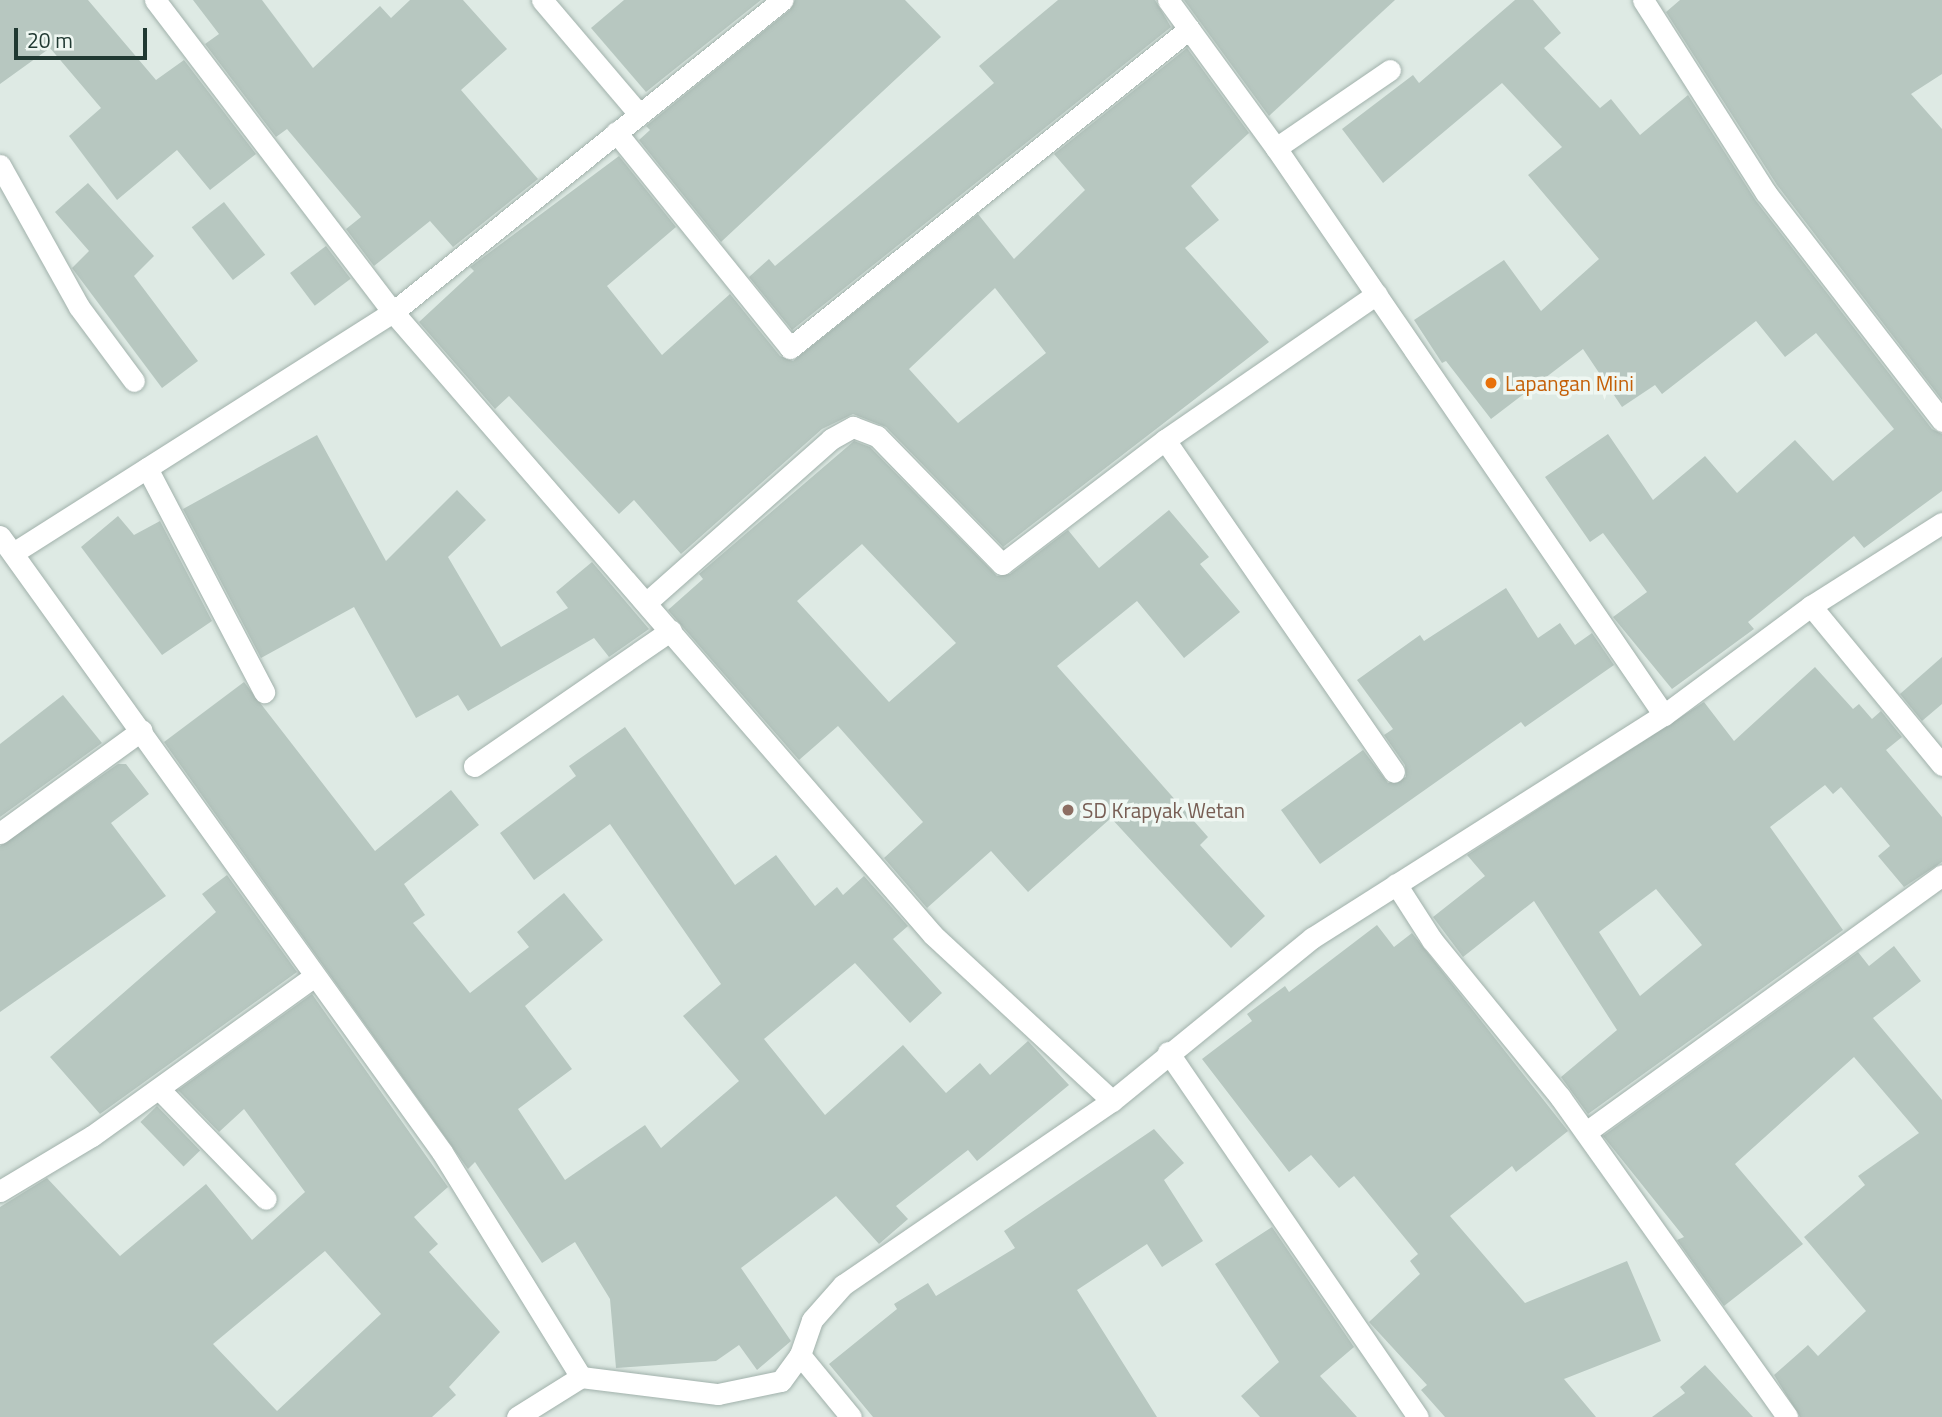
<!DOCTYPE html>
<style>
body{margin:0}
#map{position:relative;width:1942px;height:1417px;overflow:hidden;background:#deeae4;font-family:"Titillium Web",sans-serif}
div>[style]{position:absolute}
.building>*{inset:0;background:#b7c7c0;transform-origin:0 0}
.roads{filter:drop-shadow(0 0 2px #a1b1ab) drop-shadow(0 0 2px #a1b1ab)}
.service>*{height:21px;margin:-10.5px;padding:0 10.5px;transform-origin:10.5px;border-radius:10.5px;background:#fff}
.minor>*{height:21px;margin:-10.5px;padding:0 10.5px;transform-origin:10.5px;border-radius:10.5px;background:#fff}
.dots>*{width:19px;height:19px;translate:-50% -50%;box-sizing:border-box;border:4px solid #eff7f2;border-radius:50%}
span{translate:-50% -50%;white-space:nowrap;text-align:center;line-height:1.15;-webkit-text-stroke:7px #eff7f2;paint-order:stroke}
.food-label{font-size:21px;color:#c56008}
.left{translate:0 -50%;text-align:left}
.education-label{font-size:21px;color:#785e54}
.scale{position:absolute;left:14px;top:28px;width:133px;height:32px;box-sizing:border-box;border:4px solid #203932;border-top:0;padding-left:9px;font-size:21px;line-height:24px;white-space:nowrap;color:#203932;-webkit-text-stroke:5px #eff7f2;paint-order:stroke}
</style>
<div id="map">
<div class="building">
<div style="clip-path:polygon(0 0,88px 0,156px 80px,184px 60px,256px 154px,210px 190px,177px 150px,117px 200px,69px 136px,101px 108px,50px 48px,0 84px)"></div>
<div style="clip-path:polygon(193px 0,262px 0,313px 68px,380px 6px,391px 18px,410px 0,463px 0,507px 49px,461px 90px,538px 179px,453px 247px,430px 221px,374px 266px,346px 229px,361px 217px,287px 129px,276px 137px,205px 44px,219px 34px)"></div>
<div style="clip-path:polygon(624px 0,761px 0,646px 92px,591px 28px)"></div>
<div style="clip-path:polygon(795px 0,905px 0,941px 37px,721px 242px,639px 140px,650px 130px,646px 126px,790px 10px)"></div>
<div style="clip-path:polygon(1058px 0,1155px 0,1171px 27px,792px 330px,749px 277px,769px 259px,775px 266px,994px 83px,979px 66px)"></div>
<div style="clip-path:polygon(1184px 0,1395px 0,1269px 116px)"></div>
<div style="clip-path:polygon(1515px 0,1533px 0,1561px 33px,1544px 48px,1600px 108px,1611px 99px,1640px 135px,1688px 95px,1756px 201px,1932px 429px,1942px 434px,1942px 491px,1864px 548px,1854px 536px,1748px 622px,1754px 629px,1672px 689px,1613px 617px,1647px 592px,1603px 533px,1590px 542px,1545px 477px,1608px 434px,1653px 500px,1705px 456px,1737px 493px,1795px 440px,1833px 481px,1894px 429px,1816px 333px,1785px 357px,1756px 321px,1662px 394px,1655px 385px,1622px 407px,1583px 349px,1491px 419px,1446px 361px,1442px 363px,1414px 320px,1504px 260px,1541px 311px,1599px 259px,1528px 175px,1562px 147px,1502px 83px,1383px 183px,1342px 129px,1413px 75px,1419px 83px)"></div>
<div style="clip-path:polygon(1680px 0,1942px 0,1942px 74px,1911px 94px,1942px 129px,1942px 400px,1777px 185px,1666px 12px)"></div>
<div style="clip-path:polygon(evenodd,1187px 48px,1249px 133px,1191px 186px,1219px 220px,1185px 248px,1269px 342px,1003px 547px,886px 427px,853px 414px,822px 429px,681px 554px,634px 500px,619px 514px,509px 396px,495px 409px,419px 322px,474px 271px,470px 267px,619px 156px,676px 227px,607px 286px,662px 355px,730px 294px,780px 356px,793px 361px,978px 214px,1014px 259px,1085px 190px,1054px 154px,1187px 48px,995px 288px,1046px 353px,958px 423px,909px 369px,995px 288px)"></div>
<div style="clip-path:polygon(88px 183px,154px 256px,134px 276px,198px 361px,162px 388px,72px 268px,89px 251px,55px 212px)"></div>
<div style="left:224px;top:202px;width:67px;height:41px;rotate:52deg"></div>
<div style="left:326px;top:246px;width:41px;height:45px;rotate:53deg"></div>
<div style="clip-path:polygon(317px 435px,386px 561px,457px 490px,486px 520px,448px 557px,501px 647px,568px 608px,556px 592px,592px 562px,649px 629px,609px 657px,594px 638px,468px 711px,458px 695px,416px 718px,354px 607px,261px 658px,183px 509px)"></div>
<div style="clip-path:polygon(evenodd,854px 441px,870px 447px,997px 576px,1010px 574px,1068px 530px,1099px 568px,1169px 510px,1209px 557px,1200px 564px,1240px 612px,1184px 658px,1137px 601px,1057px 666px,1208px 837px,1200px 845px,1265px 916px,1231px 948px,1111px 818px,1028px 892px,991px 851px,927px 908px,884px 858px,923px 822px,838px 726px,799px 760px,668px 610px,703px 579px,699px 574px,854px 441px,862px 544px,956px 643px,889px 702px,797px 601px,862px 544px)"></div>
<div style="clip-path:polygon(118px 516px,134px 535px,160px 521px,212px 621px,162px 655px,81px 547px)"></div>
<div style="clip-path:polygon(1506px 588px,1538px 638px,1560px 623px,1575px 645px,1592px 633px,1614px 665px,1525px 727px,1521px 722px,1320px 864px,1281px 810px,1363px 750px,1388px 783px,1406px 777px,1405px 765px,1384px 735px,1393px 729px,1357px 680px,1420px 635px,1424px 641px)"></div>
<div style="clip-path:polygon(1942px 657px,1942px 704px,1922px 721px,1900px 694px)"></div>
<div style="clip-path:polygon(evenodd,1815px 667px,1853px 709px,1859px 704px,1872px 719px,1881px 711px,1902px 737px,1886px 750px,1942px 817px,1942px 862px,1904px 887px,1878px 856px,1890px 846px,1841px 787px,1833px 794px,1825px 785px,1770px 827px,1843px 930px,1588px 1114px,1561px 1077px,1617px 1030px,1534px 901px,1463px 957px,1433px 917px,1485px 876px,1467px 855px,1704px 702px,1734px 741px,1815px 667px,1656px 889px,1702px 945px,1640px 996px,1599px 932px,1656px 889px)"></div>
<div style="clip-path:polygon(244px 682px,375px 851px,451px 790px,479px 825px,404px 884px,425px 915px,413px 923px,470px 993px,529px 947px,517px 932px,564px 893px,603px 940px,525px 1006px,572px 1069px,518px 1109px,565px 1180px,645px 1125px,661px 1148px,739px 1081px,683px 1016px,721px 984px,610px 824px,534px 880px,500px 833px,576px 776px,569px 766px,625px 727px,735px 885px,776px 855px,815px 906px,837px 887px,843px 895px,864px 876px,908px 926px,893px 939px,942px 993px,910px 1023px,855px 963px,764px 1039px,825px 1115px,903px 1045px,946px 1093px,980px 1063px,990px 1075px,1028px 1041px,1069px 1085px,977px 1161px,968px 1150px,896px 1206px,908px 1219px,879px 1244px,836px 1196px,741px 1268px,791px 1341px,757px 1370px,739px 1345px,716px 1361px,616px 1368px,610px 1299px,575px 1242px,542px 1263px,475px 1162px,468px 1169px,164px 742px)"></div>
<div style="clip-path:polygon(63px 695px,102px 743px,0 817px,0 744px)"></div>
<div style="clip-path:polygon(118px 764px,126px 764px,149px 794px,111px 823px,166px 896px,0 1012px,0 846px)"></div>
<div style="clip-path:polygon(227px 875px,297px 972px,100px 1114px,50px 1057px,216px 912px,202px 894px)"></div>
<div style="clip-path:polygon(1377px 925px,1394px 947px,1412px 933px,1568px 1131px,1516px 1172px,1512px 1166px,1450px 1216px,1525px 1303px,1627px 1261px,1661px 1341px,1564px 1379px,1596px 1417px,1445px 1417px,1421px 1390px,1427px 1385px,1369px 1322px,1420px 1274px,1410px 1261px,1418px 1254px,1354px 1176px,1339px 1188px,1311px 1155px,1289px 1172px,1202px 1059px,1252px 1021px,1247px 1014px,1285px 986px,1289px 992px)"></div>
<div style="clip-path:polygon(1894px 946px,1921px 981px,1873px 1018px,1942px 1100px,1942px 1417px,1800px 1417px,1774px 1375px,1808px 1345px,1818px 1356px,1866px 1311px,1804px 1237px,1865px 1185px,1858px 1176px,1919px 1133px,1854px 1057px,1735px 1164px,1803px 1244px,1724px 1306px,1677px 1240px,1684px 1237px,1603px 1136px,1858px 952px,1869px 966px)"></div>
<div style="clip-path:polygon(evenodd,312px 994px,448px 1187px,414px 1217px,438px 1244px,429px 1252px,500px 1332px,449px 1387px,456px 1395px,432px 1417px,0 1417px,0 1207px,47px 1178px,120px 1256px,206px 1184px,252px 1240px,305px 1192px,244px 1109px,219px 1132px,178px 1090px,312px 994px,325px 1251px,381px 1314px,277px 1411px,213px 1344px,325px 1251px)"></div>
<div style="left:157px;top:1106px;width:62px;height:23px;rotate:46deg"></div>
<div style="clip-path:polygon(1154px 1129px,1184px 1163px,1164px 1180px,1203px 1241px,1162px 1267px,1147px 1244px,1077px 1290px,1157px 1417px,873px 1417px,829px 1364px,897px 1309px,894px 1304px,928px 1283px,936px 1296px,1015px 1248px,1004px 1231px)"></div>
<div style="clip-path:polygon(1272px 1227px,1354px 1347px,1320px 1376px,1357px 1417px,1260px 1417px,1241px 1396px,1279px 1362px,1215px 1264px)"></div>
<div style="clip-path:polygon(1705px 1365px,1753px 1417px,1652px 1417px,1685px 1393px,1680px 1387px)"></div>
</div>
<div class="roads">
<div class="service">
<div style="left:159px;top:1089px;width:153px;rotate:45.8deg"></div>
</div>
<div class="minor">
<div style="left:155px;top:0;width:392px;rotate:52.7deg"></div>
<div style="left:393px;top:312px;width:824px;rotate:49.08deg"></div>
<div style="left:933px;top:935px;width:244px;rotate:42.8deg"></div>
<div style="left:542px;top:0;width:150px;rotate:49.6deg"></div>
<div style="left:1168px;top:0;width:183px;rotate:53.9deg"></div>
<div style="left:1276px;top:148px;width:687px;rotate:55.62deg"></div>
<div style="left:1643px;top:0;width:229px;rotate:57.5deg"></div>
<div style="left:1766px;top:193px;width:288px;rotate:52.3deg"></div>
<div style="left:616px;top:132px;width:277px;rotate:51.1deg"></div>
<div style="left:790px;top:348px;width:511px;rotate:-38.64deg"></div>
<div style="left:1276px;top:148px;width:138px;rotate:-34.4deg"></div>
<div style="left:0;top:165px;width:162px;rotate:60.9deg"></div>
<div style="left:79px;top:307px;width:92px;rotate:53.4deg"></div>
<div style="left:1165px;top:440px;width:403px;rotate:55.4deg"></div>
<div style="left:147px;top:468px;width:253px;rotate:62.4deg"></div>
<div style="left:0;top:536px;width:758px;rotate:54.34deg"></div>
<div style="left:442px;top:1152px;width:264px;rotate:58.3deg"></div>
<div style="left:13px;top:553px;width:450px;rotate:-32.4deg"></div>
<div style="left:393px;top:312px;width:499px;rotate:-38.7deg"></div>
<div style="left:647px;top:602px;width:246px;rotate:-41.5deg"></div>
<div style="left:831px;top:439px;width:25px;rotate:-29deg"></div>
<div style="left:853px;top:427px;width:26px;rotate:21deg"></div>
<div style="left:877px;top:436px;width:179px;rotate:45.7deg"></div>
<div style="left:1002px;top:564px;width:205px;rotate:-37.3deg"></div>
<div style="left:1165px;top:440px;width:257px;rotate:-34.6deg"></div>
<div style="left:1811px;top:606px;width:206px;rotate:50.5deg"></div>
<div style="left:474px;top:766px;width:239px;rotate:-34.6deg"></div>
<div style="left:0;top:833px;width:175px;rotate:-36deg"></div>
<div style="left:1396px;top:884px;width:67px;rotate:57.3deg"></div>
<div style="left:1432px;top:940px;width:203px;rotate:50.8deg"></div>
<div style="left:1560px;top:1097px;width:392px;rotate:54.6deg"></div>
<div style="left:1168px;top:1052px;width:442px;rotate:55.6deg"></div>
<div style="left:1586px;top:1132px;width:439px;rotate:-35.8deg"></div>
<div style="left:0;top:1191px;width:107px;rotate:-30.9deg"></div>
<div style="left:92px;top:1136px;width:272px;rotate:-35.7deg"></div>
<div style="left:800px;top:1355px;width:80px;rotate:50.6deg"></div>
<div style="left:517px;top:1417px;width:75px;rotate:-32deg"></div>
<div style="left:581px;top:1377px;width:138px;rotate:7.1deg"></div>
<div style="left:718px;top:1394px;width:64px;rotate:-11.7deg"></div>
<div style="left:781px;top:1381px;width:32px;rotate:-54deg"></div>
<div style="left:800px;top:1355px;width:37px;rotate:-71deg"></div>
<div style="left:812px;top:1320px;width:47px;rotate:-48.5deg"></div>
<div style="left:843px;top:1285px;width:326px;rotate:-34.4deg"></div>
<div style="left:1112px;top:1101px;width:258px;rotate:-39.2deg"></div>
<div style="left:1312px;top:938px;width:417px;rotate:-32.4deg"></div>
<div style="left:1664px;top:715px;width:183px;rotate:-36.6deg"></div>
<div style="left:1811px;top:606px;width:155px;rotate:-32.4deg"></div>
</div>
</div>
<div class="dots">
<div style="left:1491px;top:383px;background:#e8710a"></div>
<div style="left:1068px;top:810px;background:#8d6e63"></div>
</div>
<div class="food-label">
<span class="left" style="left:1505px;top:383px">Lapangan Mini</span>
</div>
<div class="education-label">
<span class="left" style="left:1082px;top:810px">SD Krapyak Wetan</span>
</div>
<div class="scale">20 m</div>
</div>
